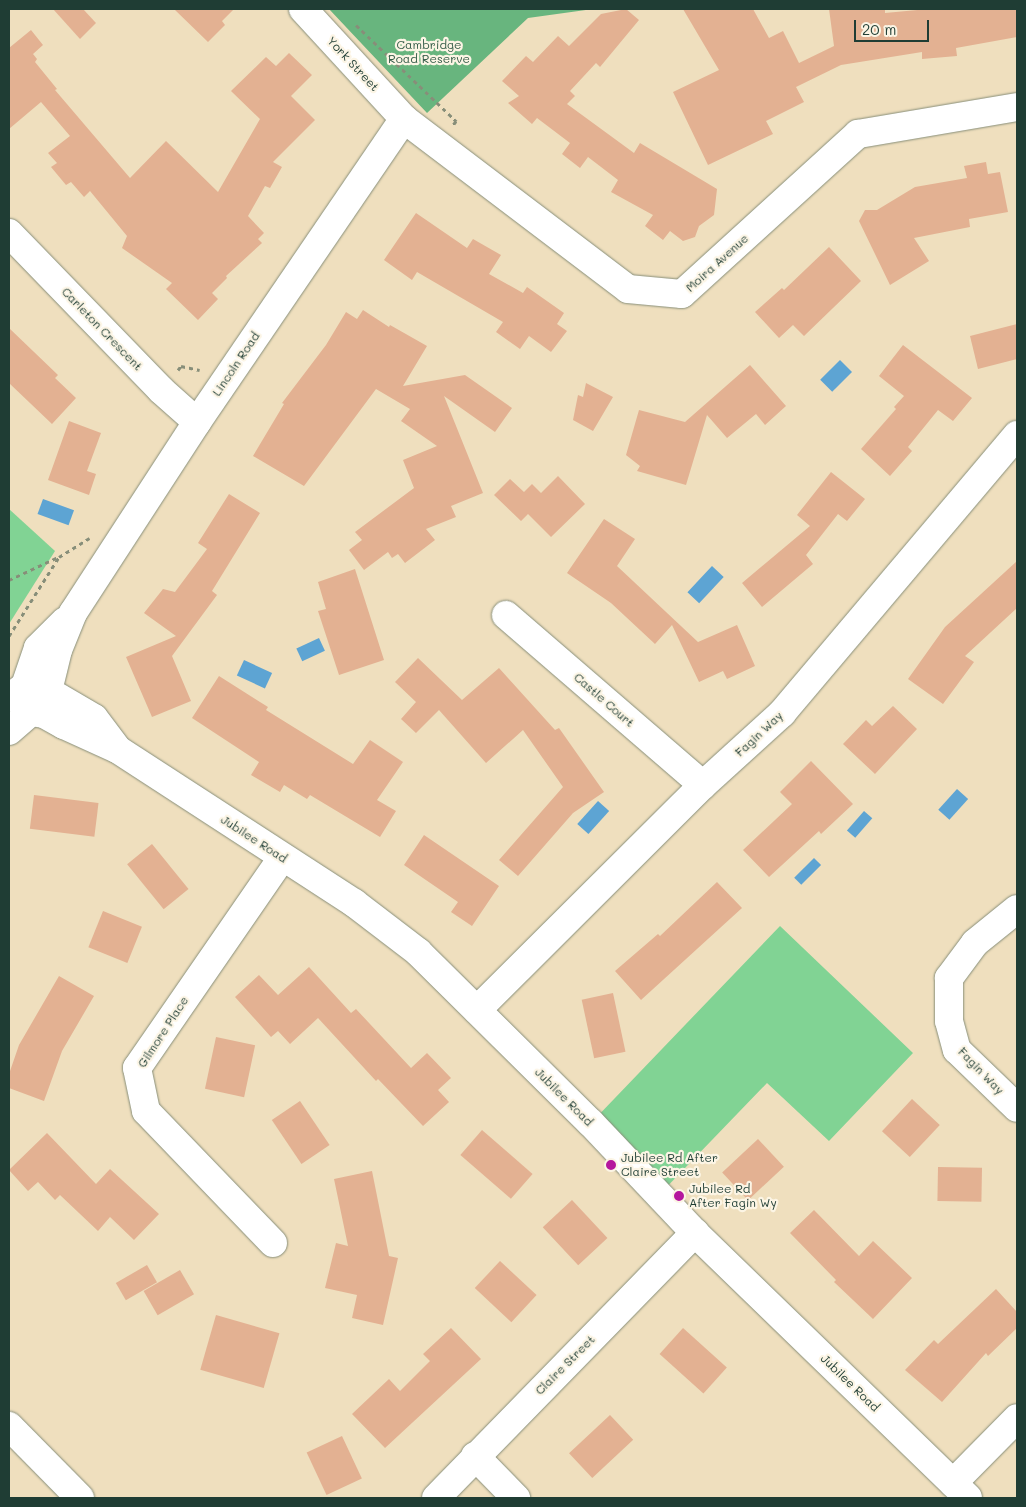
<!DOCTYPE html>
<style>
body{margin:0}
#map{position:relative;width:1026px;height:1507px;overflow:hidden;background:#efdfbe;font-family:Mali,sans-serif}
div>[style]{position:absolute}
.green>*{inset:0;background:#81d394}
.forest>*{inset:0;background:#68b57e}
.water>*{inset:0;background:#5da4d3;transform-origin:0 0}
.building>*{inset:0;background:#e3b192;transform-origin:0 0}
.path>*{height:3px;margin-top:-1.5px;transform-origin:0;background:repeating-linear-gradient(90deg,#878e79 0 4px,transparent 0 8px)}
.roads{filter:drop-shadow(0 0 1px #878e79) drop-shadow(0 0 1px #878e79)}
.minor>*{height:28px;margin:-14px;padding:0 14px;transform-origin:14px;border-radius:14px;background:#fff}
.dots>*{width:14px;height:14px;translate:-50% -50%;box-sizing:border-box;border:2px solid #fcf5e5;border-radius:50%}
span{translate:-50% -50%;white-space:nowrap;text-align:center;line-height:1.15;-webkit-text-stroke:4.5px #fcf5e5;paint-order:stroke}
.park-label{font-size:12px;color:#335b47}
.street-label{font-size:12px;color:#1f3d34}
.poi-label{font-size:12px;color:#1f3d34}
.left{translate:0 -50%;text-align:left}
.frame{position:absolute;inset:0;border:10px solid #1f3d34;pointer-events:none}
.scale{position:absolute;left:854px;top:20px;width:75px;height:22px;box-sizing:border-box;border:2px solid #1f3d34;border-top:0;padding-left:6px;font-size:15px;line-height:18px;white-space:nowrap;color:#1f3d34;-webkit-text-stroke:4px #fcf5e5;paint-order:stroke}
</style>
<div id="map">
<div class="green">
<div style="clip-path:polygon(9px 509px,55px 551px,9px 624px)"></div>
<div style="clip-path:polygon(780px 926px,913px 1053px,829px 1141px,767px 1083px,659px 1195px,591px 1123px)"></div>
</div>
<div class="forest">
<div style="clip-path:polygon(329px 9px,593px 9px,528px 18px,427px 113px)"></div>
</div>
<div class="water">
<div style="left:840px;top:360px;width:17px;height:28px;rotate:45deg"></div>
<div style="left:43px;top:499px;width:33px;height:16px;rotate:20deg"></div>
<div style="left:712px;top:566px;width:16px;height:36px;rotate:43deg"></div>
<div style="left:319px;top:638px;width:14px;height:25px;rotate:65deg"></div>
<div style="left:244px;top:660px;width:31px;height:17px;rotate:25deg"></div>
<div style="left:957px;top:789px;width:15px;height:28px;rotate:42deg"></div>
<div style="left:598px;top:801px;width:15px;height:31px;rotate:42deg"></div>
<div style="left:864px;top:811px;width:11px;height:26px;rotate:41deg"></div>
<div style="left:814px;top:858px;width:10px;height:28px;rotate:45deg"></div>
</div>
<div class="building">
<div style="clip-path:polygon(53px 9px,83px 9px,96px 23px,80px 39px)"></div>
<div style="clip-path:polygon(174px 9px,234px 9px,222px 21px,225px 25px,208px 42px)"></div>
<div style="clip-path:polygon(626px 9px,639px 20px,600px 67px,596px 63px,570px 91px,575px 96px,567px 104px,634px 153px,640px 143px,717px 189px,714px 215px,699px 226px,695px 237px,683px 241px,670px 231px,663px 240px,645px 226px,653px 215px,611px 192px,618px 180px,588px 157px,580px 168px,562px 154px,570px 143px,537px 118px,532px 124px,508px 103px,519px 96px,502px 81px,526px 56px,533px 62px,558px 36px,569px 46px,601px 14px)"></div>
<div style="clip-path:polygon(683px 9px,753px 9px,769px 38px,783px 31px,799px 63px,834px 46px,829px 9px,885px 9px,885px 13px,928px 9px,1017px 9px,1017px 37px,956px 48px,957px 56px,922px 59px,922px 52px,841px 65px,796px 87px,804px 102px,766px 121px,773px 134px,708px 165px,673px 92px,719px 70px)"></div>
<div style="clip-path:polygon(31px 30px,43px 45px,33px 54px,37px 59px,35px 62px,57px 89px,55px 90px,130px 178px,166px 141px,218px 192px,260px 119px,231px 91px,266px 57px,276px 66px,289px 53px,312px 75px,291px 96px,315px 120px,273px 162px,282px 167px,270px 188px,265px 186px,248px 216px,264px 233px,258px 239px,262px 243px,226px 276px,227px 278px,212px 293px,218px 299px,198px 320px,166px 289px,172px 283px,122px 248px,127px 236px,90px 191px,84px 197px,71px 182px,66px 185px,51px 167px,57px 163px,48px 153px,70px 136px,41px 102px,9px 129px,9px 48px)"></div>
<div style="clip-path:polygon(986px 162px,988px 174px,1000px 172px,1008px 212px,969px 219px,970px 227px,914px 238px,929px 261px,890px 285px,859px 221px,865px 210px,877px 210px,915px 187px,967px 178px,964px 166px)"></div>
<div style="clip-path:polygon(416px 213px,467px 248px,473px 239px,501px 255px,489px 274px,523px 293px,527px 287px,564px 313px,557px 324px,567px 331px,551px 352px,529px 336px,520px 349px,496px 332px,503px 322px,417px 272px,412px 280px,384px 260px)"></div>
<div style="clip-path:polygon(829px 247px,861px 281px,804px 336px,793px 325px,779px 338px,755px 312px,782px 288px,784px 290px)"></div>
<div style="clip-path:polygon(363px 310px,389px 327px,390px 325px,427px 346px,403px 386px,465px 375px,512px 408px,495px 432px,444px 396px,483px 493px,451px 506px,456px 517px,426px 529px,435px 540px,405px 563px,398px 554px,392px 558px,388px 552px,364px 570px,349px 550px,362px 540px,355px 532px,414px 488px,403px 460px,437px 446px,401px 421px,410px 409px,376px 389px,304px 486px,253px 456px,284px 404px,282px 403px,326px 345px,346px 312px,357px 319px)"></div>
<div style="clip-path:polygon(1017px 324px,1017px 359px,978px 369px,970px 336px)"></div>
<div style="clip-path:polygon(9px 328px,58px 375px,55px 378px,76px 398px,52px 424px,9px 383px)"></div>
<div style="clip-path:polygon(903px 345px,972px 398px,953px 421px,938px 410px,908px 447px,912px 451px,890px 476px,861px 449px,896px 409px,894px 407px,904px 396px,879px 376px)"></div>
<div style="clip-path:polygon(750px 365px,786px 406px,765px 425px,756px 414px,727px 438px,707px 415px,686px 485px,637px 471px,640px 466px,626px 455px,639px 410px,685px 422px)"></div>
<div style="clip-path:polygon(586px 383px,613px 397px,593px 431px,573px 420px,578px 395px,583px 397px)"></div>
<div style="clip-path:polygon(69px 421px,101px 433px,87px 471px,96px 474px,89px 495px,48px 480px)"></div>
<div style="clip-path:polygon(831px 472px,865px 499px,847px 521px,838px 514px,806px 555px,813px 564px,762px 607px,742px 583px,810px 526px,797px 515px)"></div>
<div style="clip-path:polygon(558px 476px,585px 504px,551px 537px,528px 514px,521px 521px,494px 495px,510px 479px,524px 492px,532px 484px,541px 493px)"></div>
<div style="clip-path:polygon(229px 494px,260px 513px,212px 591px,217px 595px,172px 656px,191px 701px,152px 717px,126px 657px,176px 636px,144px 613px,163px 589px,175px 592px,207px 549px,198px 543px)"></div>
<div style="clip-path:polygon(604px 519px,635px 539px,617px 566px,698px 642px,737px 625px,755px 666px,727px 679px,723px 671px,699px 682px,672px 625px,655px 644px,611px 603px,567px 573px)"></div>
<div style="clip-path:polygon(1017px 561px,1017px 608px,965px 656px,974px 662px,943px 704px,908px 679px,945px 627px)"></div>
<div style="clip-path:polygon(355px 569px,384px 660px,339px 675px,318px 611px,326px 609px,318px 582px)"></div>
<div style="clip-path:polygon(418px 658px,462px 700px,499px 668px,555px 730px,559px 728px,604px 792px,573px 813px,518px 876px,499px 860px,563px 787px,523px 730px,486px 763px,439px 710px,416px 733px,401px 719px,416px 702px,395px 682px)"></div>
<div style="clip-path:polygon(219px 676px,268px 707px,266px 710px,353px 764px,370px 740px,403px 762px,377px 800px,396px 811px,380px 837px,310px 795px,307px 799px,284px 785px,280px 792px,251px 775px,259px 762px,192px 718px)"></div>
<div style="clip-path:polygon(893px 706px,917px 729px,875px 774px,843px 744px,866px 720px,872px 726px)"></div>
<div style="clip-path:polygon(811px 761px,853px 804px,821px 834px,819px 831px,769px 877px,743px 850px,792px 804px,780px 792px)"></div>
<div style="left:34px;top:795px;width:65px;height:34px;rotate:7deg"></div>
<div style="clip-path:polygon(424px 835px,499px 886px,472px 926px,451px 912px,458px 902px,404px 865px)"></div>
<div style="left:152px;top:844px;width:58px;height:32px;rotate:51deg"></div>
<div style="clip-path:polygon(717px 882px,742px 908px,641px 1000px,615px 971px,658px 934px,660px 936px)"></div>
<div style="left:103px;top:911px;width:42px;height:39px;rotate:22deg"></div>
<div style="clip-path:polygon(309px 967px,351px 1013px,356px 1009px,411px 1068px,427px 1053px,451px 1078px,438px 1090px,449px 1102px,423px 1126px,378px 1079px,376px 1081px,318px 1018px,290px 1044px,278px 1031px,271px 1037px,235px 997px,259px 975px,278px 995px)"></div>
<div style="clip-path:polygon(59px 976px,94px 996px,62px 1051px,44px 1101px,9px 1088px,9px 1074px,19px 1045px)"></div>
<div style="left:613px;top:993px;width:60px;height:32px;rotate:78deg"></div>
<div style="left:216px;top:1037px;width:40px;height:53px;rotate:12deg"></div>
<div style="left:912px;top:1099px;width:38px;height:44px;rotate:43deg"></div>
<div style="left:300px;top:1101px;width:53px;height:34px;rotate:56deg"></div>
<div style="left:482px;top:1130px;width:67px;height:33px;rotate:41deg"></div>
<div style="clip-path:polygon(47px 1133px,96px 1184px,110px 1169px,159px 1214px,134px 1240px,110px 1217px,98px 1231px,60px 1195px,55px 1200px,38px 1182px,28px 1191px,9px 1170px)"></div>
<div style="left:758px;top:1139px;width:38px;height:49px;rotate:47deg"></div>
<div style="left:938px;top:1167px;width:44px;height:34px;rotate:1deg"></div>
<div style="clip-path:polygon(372px 1171px,389px 1256px,398px 1258px,383px 1325px,352px 1318px,357px 1295px,325px 1288px,336px 1243px,348px 1246px,334px 1179px)"></div>
<div style="left:572px;top:1200px;width:52px;height:40px;rotate:47deg"></div>
<div style="clip-path:polygon(814px 1210px,859px 1256px,873px 1241px,912px 1278px,873px 1319px,834px 1282px,836px 1280px,790px 1233px)"></div>
<div style="left:500px;top:1261px;width:50px;height:37px;rotate:43deg"></div>
<div style="left:147px;top:1265px;width:20px;height:36px;rotate:60deg"></div>
<div style="left:180px;top:1270px;width:28px;height:42px;rotate:60deg"></div>
<div style="clip-path:polygon(996px 1289px,1017px 1312px,1017px 1328px,988px 1356px,986px 1353px,942px 1402px,905px 1370px,934px 1340px,938px 1344px)"></div>
<div style="left:216px;top:1315px;width:66px;height:57px;rotate:16deg"></div>
<div style="clip-path:polygon(451px 1328px,481px 1359px,385px 1448px,352px 1414px,389px 1379px,400px 1391px,430px 1361px,423px 1354px)"></div>
<div style="left:683px;top:1328px;width:59px;height:35px;rotate:42deg"></div>
<div style="left:610px;top:1415px;width:34px;height:56px;rotate:47deg"></div>
<div style="left:342px;top:1436px;width:47px;height:39px;rotate:65deg"></div>
</div>
<div class="path">
<div style="left:356px;top:25px;width:139px;rotate:43.8deg"></div>
<div style="left:456px;top:121px;width:5px;rotate:127deg"></div>
<div style="left:178px;top:370px;width:5px;rotate:-53deg"></div>
<div style="left:181px;top:366px;width:19px;rotate:12deg"></div>
<div style="left:9px;top:580px;width:54px;rotate:-25.1deg"></div>
<div style="left:9px;top:636px;width:93px;rotate:-57.7deg"></div>
<div style="left:59px;top:557px;width:36px;rotate:-32deg"></div>
</div>
<div class="roads">
<div class="minor">
<div style="left:303px;top:9px;width:149px;rotate:47.4deg"></div>
<div style="left:404px;top:119px;width:281px;rotate:37.2deg"></div>
<div style="left:628px;top:289px;width:54px;rotate:5.3deg"></div>
<div style="left:682px;top:294px;width:238px;rotate:-42.3deg"></div>
<div style="left:858px;top:134px;width:161px;rotate:-9.6deg"></div>
<div style="left:9px;top:233px;width:219px;rotate:45.9deg"></div>
<div style="left:161px;top:390px;width:48px;rotate:41.6deg"></div>
<div style="left:506px;top:615px;width:260px;rotate:40.8deg"></div>
<div style="left:25px;top:686px;width:24px;rotate:12deg"></div>
<div style="left:48px;top:691px;width:53px;rotate:30.4deg"></div>
<div style="left:94px;top:718px;width:36px;rotate:53deg"></div>
<div style="left:9px;top:698px;width:20px;rotate:-37deg"></div>
<div style="left:25px;top:686px;width:40px;rotate:-71.1deg"></div>
<div style="left:38px;top:648px;width:38px;rotate:-45deg"></div>
<div style="left:31px;top:712px;width:13px;rotate:9deg"></div>
<div style="left:44px;top:714px;width:23px;rotate:29deg"></div>
<div style="left:64px;top:725px;width:58px;rotate:24.4deg"></div>
<div style="left:117px;top:749px;width:283px;rotate:33deg"></div>
<div style="left:354px;top:903px;width:81px;rotate:37.4deg"></div>
<div style="left:418px;top:952px;width:243px;rotate:44.7deg"></div>
<div style="left:591px;top:1123px;width:151px;rotate:46.6deg"></div>
<div style="left:695px;top:1233px;width:380px;rotate:44.1deg"></div>
<div style="left:9px;top:731px;width:29px;rotate:-41deg"></div>
<div style="left:31px;top:712px;width:27px;rotate:-51deg"></div>
<div style="left:48px;top:691px;width:42px;rotate:-76.3deg"></div>
<div style="left:58px;top:650px;width:40px;rotate:-68deg"></div>
<div style="left:73px;top:613px;width:228px;rotate:-57deg"></div>
<div style="left:197px;top:422px;width:367px;rotate:-55.7deg"></div>
<div style="left:1017px;top:909px;width:54px;rotate:141deg"></div>
<div style="left:975px;top:943px;width:44px;rotate:126.6deg"></div>
<div style="left:949px;top:978px;width:43px;rotate:90deg"></div>
<div style="left:949px;top:1021px;width:30px;rotate:75deg"></div>
<div style="left:957px;top:1050px;width:83px;rotate:44deg"></div>
<div style="left:477px;top:1010px;width:319px;rotate:-44.9deg"></div>
<div style="left:703px;top:785px;width:107px;rotate:-42.3deg"></div>
<div style="left:782px;top:713px;width:364px;rotate:-49.8deg"></div>
<div style="left:273px;top:1243px;width:183px;rotate:-133.9deg"></div>
<div style="left:146px;top:1111px;width:44px;rotate:-101.8deg"></div>
<div style="left:137px;top:1068px;width:255px;rotate:-55.4deg"></div>
<div style="left:9px;top:1426px;width:101px;rotate:45.4deg"></div>
<div style="left:475px;top:1456px;width:59px;rotate:45.7deg"></div>
<div style="left:953px;top:1483px;width:91px;rotate:-45.4deg"></div>
<div style="left:436px;top:1498px;width:371px;rotate:-45.7deg"></div>
</div>
</div>
<div class="dots">
<div style="left:611px;top:1165px;background:#b5179e"></div>
<div style="left:679px;top:1196px;background:#b5179e"></div>
</div>
<div class="park-label">
<span style="left:429px;top:52px">Cambridge<br>Road Reserve</span>
</div>
<div class="street-label">
<span style="left:353px;top:64px;rotate:47deg">York Street</span>
<span style="left:717px;top:263px;rotate:-42deg">Moira Avenue</span>
<span style="left:102px;top:329px;rotate:46deg">Carleton Crescent</span>
<span style="left:236px;top:364px;rotate:-56deg">Lincoln Road</span>
<span style="left:604px;top:700px;rotate:41deg">Castle Court</span>
<span style="left:759px;top:734px;rotate:-43deg">Fagin Way</span>
<span style="left:254px;top:839px;rotate:33deg">Jubilee Road</span>
<span style="left:163px;top:1032px;rotate:-57deg">Gilmore Place</span>
<span style="left:981px;top:1071px;rotate:46deg">Fagin Way</span>
<span style="left:564px;top:1097px;rotate:45deg">Jubilee Road</span>
<span style="left:565px;top:1365px;rotate:-45deg">Claire Street</span>
<span style="left:850px;top:1383px;rotate:44deg">Jubilee Road</span>
</div>
<div class="poi-label">
<span class="left" style="left:621px;top:1165px">Jubilee Rd After<br>Claire Street</span>
<span class="left" style="left:689px;top:1196px">Jubilee Rd<br>After Fagin Wy</span>
</div>
<div class="frame"></div>
<div class="scale">20 m</div>
</div>
